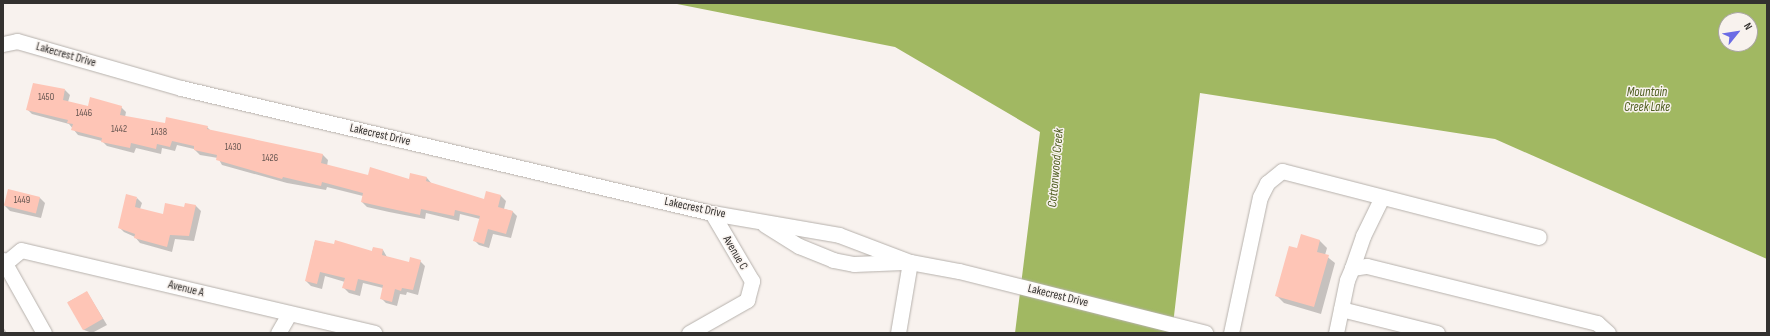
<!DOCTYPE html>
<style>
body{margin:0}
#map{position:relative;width:1770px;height:336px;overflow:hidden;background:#f8f2ee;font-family:"Sofia Sans Condensed",sans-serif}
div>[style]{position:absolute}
.water>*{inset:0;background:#a1b862}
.shadow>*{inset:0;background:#0003}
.building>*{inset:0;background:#fec5b6;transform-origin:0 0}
.roads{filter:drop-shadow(0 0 1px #b6b1ac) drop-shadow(0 0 1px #b6b1ac)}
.minor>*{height:15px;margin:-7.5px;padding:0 7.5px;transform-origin:7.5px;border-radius:7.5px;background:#fff}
span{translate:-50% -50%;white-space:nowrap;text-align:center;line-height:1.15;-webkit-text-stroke:3px #f8f2ee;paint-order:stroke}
.number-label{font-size:10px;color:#665651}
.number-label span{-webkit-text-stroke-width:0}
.street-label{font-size:12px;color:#33312f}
.water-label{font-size:13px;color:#4f5e21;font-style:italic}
.frame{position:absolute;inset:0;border:4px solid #33312f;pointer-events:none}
.north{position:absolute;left:1718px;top:12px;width:40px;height:40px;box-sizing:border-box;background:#f8f2ee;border:1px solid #a9a5a2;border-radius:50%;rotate:60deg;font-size:11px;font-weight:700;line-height:16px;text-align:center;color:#33312f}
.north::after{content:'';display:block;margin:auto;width:14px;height:18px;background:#6b6be5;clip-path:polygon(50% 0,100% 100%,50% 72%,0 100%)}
</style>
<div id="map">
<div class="water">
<div style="clip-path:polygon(evenodd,672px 3px,1767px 3px,1767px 259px,1495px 139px,1200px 93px,1172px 333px,1015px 333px,1040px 132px,895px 47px,672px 3px,1726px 20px,1750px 20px,1750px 44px,1726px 44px,1726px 20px)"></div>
</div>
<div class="shadow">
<div style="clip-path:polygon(65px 90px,70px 95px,68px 102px,88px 107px,121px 107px,126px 112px,125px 117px,165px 124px,207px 127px,211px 131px,323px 155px,328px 160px,327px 166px,368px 176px,410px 180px,411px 175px,427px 178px,432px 184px,485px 200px,487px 192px,501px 196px,506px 201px,504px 209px,512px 211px,517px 216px,511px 238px,493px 234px,489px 248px,479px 245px,474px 240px,480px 219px,460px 214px,459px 221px,426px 213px,425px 219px,389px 212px,367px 207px,362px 202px,363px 196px,327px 187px,326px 190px,287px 183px,222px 165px,218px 158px,200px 155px,194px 149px,177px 145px,175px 151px,162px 148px,161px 154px,136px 148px,134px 153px,107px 146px,102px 141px,78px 135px,69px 124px,32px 114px,27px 109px)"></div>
<div style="clip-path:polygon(40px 198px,45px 203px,41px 218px,10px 211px,5px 206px)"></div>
<div style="clip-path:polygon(137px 198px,142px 203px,140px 209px,163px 215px,185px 208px,186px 204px,196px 206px,201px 211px,194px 241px,175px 239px,172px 252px,140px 243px,135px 237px,124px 232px,119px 227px)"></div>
<div style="clip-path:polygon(1319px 240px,1327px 248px,1325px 255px,1335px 263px,1321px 314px,1284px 303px,1276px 295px,1297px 250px)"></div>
<div style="clip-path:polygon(315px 241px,372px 252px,373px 248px,383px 250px,387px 257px,409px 263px,420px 261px,425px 266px,418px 295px,407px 292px,406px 295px,400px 294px,397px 306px,386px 303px,381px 298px,383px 288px,363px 283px,360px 296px,349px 293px,344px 288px,345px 282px,325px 276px,322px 289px,311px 286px,306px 281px)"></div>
<div style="clip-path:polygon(87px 292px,107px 325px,92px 333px,84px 330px,68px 302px)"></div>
<div style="clip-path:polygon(3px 327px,7px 333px,3px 333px)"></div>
</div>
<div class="building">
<div style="clip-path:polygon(33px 83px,65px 89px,63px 100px,88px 106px,90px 97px,122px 106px,120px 115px,165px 123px,166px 117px,208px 126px,207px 129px,323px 154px,321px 163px,368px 175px,370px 167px,409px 179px,410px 173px,427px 177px,426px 181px,484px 199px,486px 191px,501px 195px,498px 207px,513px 211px,506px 234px,488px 229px,484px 244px,473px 241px,480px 216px,455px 210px,454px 216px,421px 209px,420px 215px,383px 207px,361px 202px,363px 193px,322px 182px,321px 186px,283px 177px,282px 179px,216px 160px,217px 155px,194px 150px,194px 146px,172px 141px,170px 147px,157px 144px,156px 149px,131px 143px,130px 148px,101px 142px,102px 138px,71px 130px,73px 124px,67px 123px,68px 120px,26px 110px)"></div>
<div style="left:8px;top:189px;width:33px;height:17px;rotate:14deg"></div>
<div style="clip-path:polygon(126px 194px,137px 197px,135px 207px,163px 214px,165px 203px,184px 207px,185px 203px,196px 205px,189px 236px,170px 235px,167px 247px,134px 238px,135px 234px,118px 228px)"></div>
<div style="clip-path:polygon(1301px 234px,1320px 240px,1317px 252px,1329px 255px,1314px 307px,1275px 296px,1289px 246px,1297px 248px)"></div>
<div style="clip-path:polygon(315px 240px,334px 244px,335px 240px,372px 251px,373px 247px,383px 249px,382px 255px,409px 262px,410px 257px,421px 260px,413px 290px,402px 288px,401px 291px,395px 289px,392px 302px,380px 299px,383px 285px,358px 279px,355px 291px,342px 288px,345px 278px,320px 272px,317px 284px,305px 281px)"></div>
<div style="left:87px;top:291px;width:32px;height:23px;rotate:60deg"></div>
</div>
<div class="roads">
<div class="minor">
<div style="left:3px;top:44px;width:14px;rotate:-12deg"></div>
<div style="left:17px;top:41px;width:171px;rotate:16deg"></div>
<div style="left:181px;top:88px;width:546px;rotate:13.25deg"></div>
<div style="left:712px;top:213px;width:129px;rotate:9.8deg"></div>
<div style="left:839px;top:235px;width:76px;rotate:20.8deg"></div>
<div style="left:910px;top:262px;width:50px;rotate:10.4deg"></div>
<div style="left:959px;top:271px;width:254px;rotate:14.1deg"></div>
<div style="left:765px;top:225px;width:40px;rotate:32deg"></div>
<div style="left:799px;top:246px;width:37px;rotate:22deg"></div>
<div style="left:833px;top:260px;width:21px;rotate:11deg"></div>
<div style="left:854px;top:264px;width:49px;rotate:-2.3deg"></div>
<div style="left:3px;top:260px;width:84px;rotate:60.7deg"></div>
<div style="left:3px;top:265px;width:23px;rotate:-40deg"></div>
<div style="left:21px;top:250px;width:363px;rotate:13.2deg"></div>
<div style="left:1352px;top:268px;width:34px;rotate:-71deg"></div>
<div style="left:1363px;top:236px;width:43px;rotate:-64deg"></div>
<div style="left:1341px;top:309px;width:99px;rotate:14deg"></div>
<div style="left:278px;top:333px;width:22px;rotate:-60deg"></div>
<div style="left:689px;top:333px;width:67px;rotate:-29.6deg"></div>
<div style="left:747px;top:300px;width:20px;rotate:-75deg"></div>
<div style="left:752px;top:281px;width:79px;rotate:-120.5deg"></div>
<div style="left:898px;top:333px;width:72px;rotate:-80.4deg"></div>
<div style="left:1231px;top:333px;width:139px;rotate:-78deg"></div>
<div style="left:1260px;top:197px;width:16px;rotate:-63deg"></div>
<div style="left:1267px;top:183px;width:19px;rotate:-39deg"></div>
<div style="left:1282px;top:171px;width:265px;rotate:14.4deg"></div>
<div style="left:1336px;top:333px;width:54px;rotate:-78.3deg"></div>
<div style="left:1347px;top:280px;width:13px;rotate:-67deg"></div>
<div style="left:1352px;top:268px;width:15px;rotate:-8deg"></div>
<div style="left:1367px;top:266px;width:237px;rotate:13.9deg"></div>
<div style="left:1597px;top:323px;width:15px;rotate:42deg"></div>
</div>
</div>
<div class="number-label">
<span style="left:46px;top:98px">1450</span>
<span style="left:84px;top:114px">1446</span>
<span style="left:119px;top:130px">1442</span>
<span style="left:159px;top:133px">1438</span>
<span style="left:233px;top:148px">1430</span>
<span style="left:270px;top:159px">1426</span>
<span style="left:22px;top:201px">1449</span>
</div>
<div class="street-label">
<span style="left:66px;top:55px;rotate:16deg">Lakecrest Drive</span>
<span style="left:380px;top:135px;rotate:13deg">Lakecrest Drive</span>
<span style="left:695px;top:208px;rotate:12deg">Lakecrest Drive</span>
<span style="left:735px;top:253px;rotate:60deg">Avenue C</span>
<span style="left:186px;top:289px;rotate:14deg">Avenue A</span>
<span style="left:1058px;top:296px;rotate:14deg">Lakecrest Drive</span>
</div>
<div class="water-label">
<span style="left:1647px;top:100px">Mountain<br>Creek Lake</span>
<span style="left:1056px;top:168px;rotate:-85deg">Cottonwood Creek</span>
</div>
<div class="frame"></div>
<div class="north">N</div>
</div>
